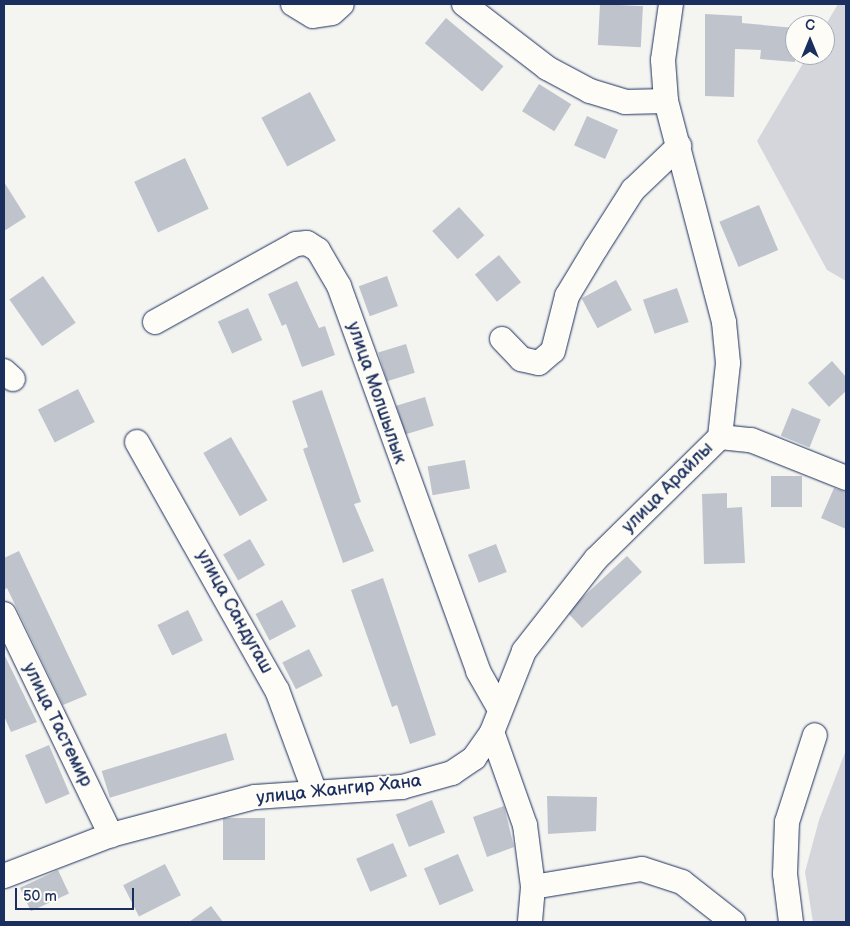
<!DOCTYPE html>
<meta charset="utf-8">
<style>
body{margin:0}
#map{position:relative;width:850px;height:926px;overflow:hidden;background:#f4f4f1;font-family:"Balsamiq Sans",sans-serif}
div>[style]{position:absolute}
.green>*{inset:0;background:#d4d6db}
.building>*{inset:0;background:#bfc3cc;transform-origin:0 0}
.roads{filter:drop-shadow(0 0 1px #1b2f5e) drop-shadow(0 0 1px #1b2f5e)}
.minor>*{height:24px;margin:-12px;padding:0 12px;transform-origin:12px;border-radius:12px;background:#fdfcf7}
span{translate:-50% -50%;white-space:nowrap;text-align:center;line-height:1.15;-webkit-text-stroke:4px #fdfcf7;paint-order:stroke}
.street-label{font-size:18px;color:#1b2f5e}
.frame{position:absolute;inset:0;border:5px solid #1b2f5e;pointer-events:none}
.north{position:absolute;left:785px;top:15px;width:50px;height:50px;box-sizing:border-box;background:#fdfcf7;border:1px solid #a3aaba;border-radius:50%;rotate:0deg;font-size:14px;font-weight:700;line-height:20px;text-align:center;color:#1b2f5e}
.north::after{content:'';display:block;margin:auto;width:18px;height:22px;background:#1b2f5e;clip-path:polygon(50% 0,100% 100%,50% 72%,0 100%)}
.scale{position:absolute;left:15px;top:888px;width:119px;height:22px;box-sizing:border-box;border:2px solid #1b2f5e;border-top:0;padding-left:6px;font-size:15px;line-height:18px;white-space:nowrap;color:#1b2f5e;-webkit-text-stroke:4px #fdfcf7;paint-order:stroke}
</style>
<div id="map">
<div class="green">
<div style="clip-path:polygon(838px 4px,846px 4px,846px 281px,827px 270px,757px 141px,808px 55px,825px 55px,825px 26px)"></div>
<div style="clip-path:polygon(846px 750px,846px 922px,813px 922px,805px 872px,819px 820px)"></div>
</div>
<div class="building">
<div style="left:600px;top:4px;width:43px;height:41px;rotate:3deg"></div>
<div style="clip-path:polygon(705px 14px,742px 16px,742px 23px,795px 28px,795px 62px,760px 59px,761px 50px,735px 49px,734px 97px,705px 96px)"></div>
<div style="left:446px;top:18px;width:75px;height:33px;rotate:40deg"></div>
<div style="left:539px;top:84px;width:38px;height:32px;rotate:32deg"></div>
<div style="left:310px;top:92px;width:55px;height:55px;rotate:62deg"></div>
<div style="left:587px;top:116px;width:34px;height:32px;rotate:24deg"></div>
<div style="left:185px;top:158px;width:56px;height:56px;rotate:65deg"></div>
<div style="clip-path:polygon(4px 182px,26px 217px,4px 231px)"></div>
<div style="left:759px;top:205px;width:49px;height:43px;rotate:67deg"></div>
<div style="left:459px;top:207px;width:38px;height:36px;rotate:48deg"></div>
<div style="left:499px;top:255px;width:35px;height:31px;rotate:51deg"></div>
<div style="left:43px;top:276px;width:57px;height:41px;rotate:55deg"></div>
<div style="left:387px;top:276px;width:32px;height:30px;rotate:70deg"></div>
<div style="left:616px;top:280px;width:34px;height:39px;rotate:62deg"></div>
<div style="clip-path:polygon(297px 281px,319px 328px,325px 326px,335px 355px,302px 367px,286px 324px,282px 326px,268px 294px)"></div>
<div style="left:677px;top:288px;width:36px;height:36px;rotate:71deg"></div>
<div style="left:248px;top:308px;width:35px;height:33px;rotate:66deg"></div>
<div style="left:406px;top:344px;width:30px;height:29px;rotate:73deg"></div>
<div style="clip-path:polygon(832px 361px,846px 377px,846px 391px,829px 407px,808px 383px)"></div>
<div style="left:78px;top:389px;width:37px;height:45px;rotate:63deg"></div>
<div style="clip-path:polygon(322px 390px,361px 502px,354px 504px,374px 551px,343px 563px,303px 449px,308px 447px,292px 401px)"></div>
<div style="left:425px;top:397px;width:30px;height:30px;rotate:73deg"></div>
<div style="left:792px;top:408px;width:31px;height:30px;rotate:22deg"></div>
<div style="left:231px;top:437px;width:73px;height:32px;rotate:60deg"></div>
<div style="left:465px;top:460px;width:29px;height:38px;rotate:80deg"></div>
<div style="left:771px;top:476px;width:31px;height:31px"></div>
<div style="clip-path:polygon(834px 488px,846px 492px,846px 529px,821px 518px)"></div>
<div style="clip-path:polygon(727px 493px,727px 508px,742px 507px,745px 563px,704px 564px,702px 494px)"></div>
<div style="left:250px;top:539px;width:30px;height:31px;rotate:60deg"></div>
<div style="left:496px;top:544px;width:30px;height:30px;rotate:69deg"></div>
<div style="clip-path:polygon(19px 551px,87px 695px,63px 705px,7px 588px,4px 590px,4px 558px)"></div>
<div style="left:627px;top:556px;width:22px;height:82px;rotate:47deg"></div>
<div style="clip-path:polygon(383px 578px,436px 735px,410px 744px,397px 705px,392px 707px,351px 590px)"></div>
<div style="left:282px;top:600px;width:30px;height:30px;rotate:62deg"></div>
<div style="left:188px;top:610px;width:34px;height:34px;rotate:64deg"></div>
<div style="left:309px;top:649px;width:30px;height:30px;rotate:63deg"></div>
<div style="clip-path:polygon(4px 654px,37px 722px,11px 732px,4px 716px)"></div>
<div style="left:226px;top:733px;width:28px;height:130px;rotate:73deg"></div>
<div style="left:49px;top:745px;width:53px;height:26px;rotate:67deg"></div>
<div style="clip-path:polygon(547px 796px,597px 797px,596px 831px,548px 834px)"></div>
<div style="left:432px;top:800px;width:35px;height:39px;rotate:68deg"></div>
<div style="clip-path:polygon(504px 806px,514px 847px,487px 857px,473px 817px)"></div>
<div style="left:265px;top:818px;width:42px;height:42px;rotate:90deg"></div>
<div style="left:393px;top:843px;width:36px;height:40px;rotate:67deg"></div>
<div style="left:458px;top:854px;width:40px;height:37px;rotate:67deg"></div>
<div style="left:165px;top:864px;width:35px;height:47px;rotate:63deg"></div>
<div style="left:58px;top:870px;width:26px;height:42px;rotate:65deg"></div>
<div style="clip-path:polygon(211px 906px,223px 922px,189px 922px)"></div>
</div>
<div class="roads">
<div class="minor">
<div style="left:293px;top:4px;width:23px;rotate:31deg"></div>
<div style="left:313px;top:16px;width:19px;rotate:-9deg"></div>
<div style="left:332px;top:13px;width:13px;rotate:-42deg"></div>
<div style="left:464px;top:4px;width:105px;rotate:37.6deg"></div>
<div style="left:547px;top:68px;width:49px;rotate:28.1deg"></div>
<div style="left:590px;top:91px;width:37px;rotate:17deg"></div>
<div style="left:625px;top:102px;width:41px;rotate:-1.4deg"></div>
<div style="left:155px;top:322px;width:161px;rotate:-29deg"></div>
<div style="left:296px;top:244px;width:11px;rotate:-5deg"></div>
<div style="left:307px;top:243px;width:13px;rotate:32deg"></div>
<div style="left:318px;top:250px;width:42px;rotate:59.7deg"></div>
<div style="left:339px;top:286px;width:409px;rotate:70.1deg"></div>
<div style="left:478px;top:671px;width:43px;rotate:60.4deg"></div>
<div style="left:502px;top:339px;width:28px;rotate:46deg"></div>
<div style="left:521px;top:359px;width:18px;rotate:13deg"></div>
<div style="left:539px;top:363px;width:18px;rotate:-41deg"></div>
<div style="left:553px;top:351px;width:57px;rotate:-75.7deg"></div>
<div style="left:567px;top:296px;width:56px;rotate:-58.9deg"></div>
<div style="left:596px;top:248px;width:69px;rotate:-57.5deg"></div>
<div style="left:633px;top:190px;width:64px;rotate:-43.7deg"></div>
<div style="left:4px;top:371px;width:12px;rotate:42deg"></div>
<div style="left:720px;top:437px;width:31px;rotate:6deg"></div>
<div style="left:751px;top:440px;width:102px;rotate:21.8deg"></div>
<div style="left:137px;top:442px;width:285px;rotate:60.6deg"></div>
<div style="left:277px;top:690px;width:107px;rotate:69.7deg"></div>
<div style="left:4px;top:614px;width:246px;rotate:64.2deg"></div>
<div style="left:492px;top:732px;width:99px;rotate:70.5deg"></div>
<div style="left:525px;top:825px;width:63px;rotate:82.6deg"></div>
<div style="left:533px;top:887px;width:35px;rotate:95deg"></div>
<div style="left:4px;top:876px;width:115px;rotate:-21deg"></div>
<div style="left:111px;top:835px;width:149px;rotate:-14.8deg"></div>
<div style="left:255px;top:797px;width:147px;rotate:-3.9deg"></div>
<div style="left:402px;top:787px;width:52px;rotate:-15.6deg"></div>
<div style="left:452px;top:773px;width:27px;rotate:-34deg"></div>
<div style="left:474px;top:758px;width:32px;rotate:-55deg"></div>
<div style="left:492px;top:732px;width:87px;rotate:-68.4deg"></div>
<div style="left:524px;top:651px;width:117px;rotate:-52deg"></div>
<div style="left:596px;top:559px;width:174px;rotate:-44.5deg"></div>
<div style="left:720px;top:437px;width:74px;rotate:-83.8deg"></div>
<div style="left:728px;top:363px;width:41px;rotate:-95.6deg"></div>
<div style="left:724px;top:322px;width:228px;rotate:-104.7deg"></div>
<div style="left:666px;top:101px;width:41px;rotate:-94.2deg"></div>
<div style="left:663px;top:60px;width:57px;rotate:-81.9deg"></div>
<div style="left:533px;top:887px;width:110px;rotate:-9.4deg"></div>
<div style="left:642px;top:869px;width:42px;rotate:18deg"></div>
<div style="left:682px;top:882px;width:65px;rotate:38.1deg"></div>
<div style="left:791px;top:922px;width:48px;rotate:-97.1deg"></div>
<div style="left:785px;top:874px;width:52px;rotate:-87.8deg"></div>
<div style="left:787px;top:822px;width:91px;rotate:-72.2deg"></div>
</div>
</div>
<div class="street-label">
<span style="left:376px;top:393px;rotate:71deg">улица Молшылык</span>
<span style="left:668px;top:488px;rotate:-45deg">улица Арайлы</span>
<span style="left:234px;top:612px;rotate:61deg">улица Сандугаш</span>
<span style="left:57px;top:725px;rotate:64deg">улица Тастемир</span>
<span style="left:339px;top:790px;rotate:-6deg">улица Жангир Хана</span>
</div>
<div class="frame"></div>
<div class="north">С</div>
<div class="scale">50 m</div>
</div>
